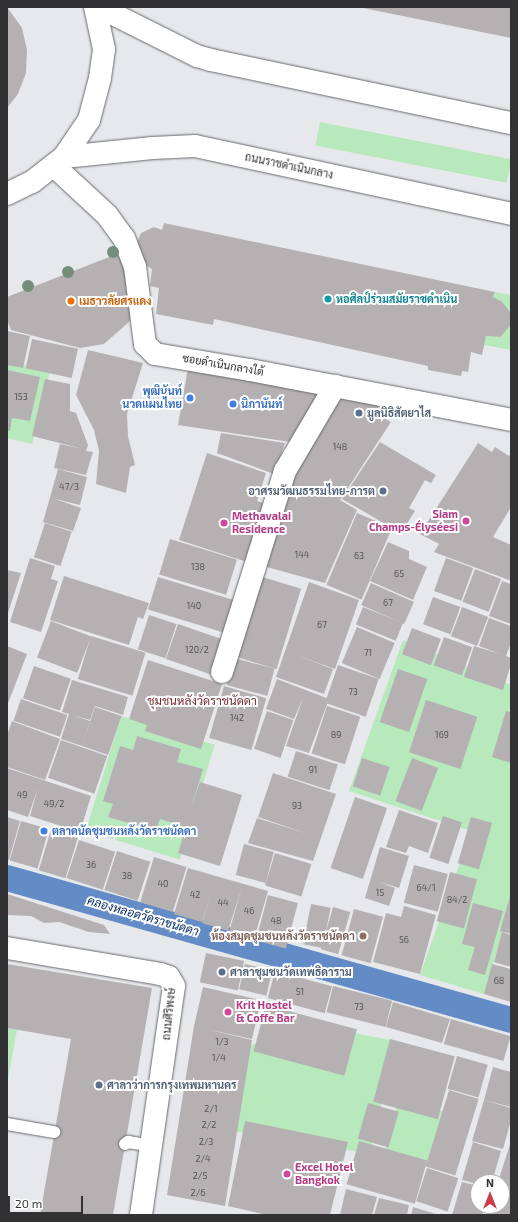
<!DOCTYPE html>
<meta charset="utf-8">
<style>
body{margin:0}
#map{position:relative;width:518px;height:1222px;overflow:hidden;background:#e7e8ec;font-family:"Exo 2",Sarabun,sans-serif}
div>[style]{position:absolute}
.green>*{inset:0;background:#b7e9bd;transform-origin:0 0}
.canal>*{height:26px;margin:-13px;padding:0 13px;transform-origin:13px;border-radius:13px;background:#638cc7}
.building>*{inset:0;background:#b5b1b3;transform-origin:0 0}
.roads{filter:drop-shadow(0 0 1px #67686b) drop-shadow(0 0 1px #67686b)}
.lane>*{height:12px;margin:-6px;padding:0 6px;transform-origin:6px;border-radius:6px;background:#fff}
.street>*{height:22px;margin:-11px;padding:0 11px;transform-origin:11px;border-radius:11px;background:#fff}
.primary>*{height:22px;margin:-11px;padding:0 11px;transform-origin:11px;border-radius:11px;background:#fff}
.trees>*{width:12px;height:12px;margin:-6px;border-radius:50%;background:#758e7c}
.dots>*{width:11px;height:11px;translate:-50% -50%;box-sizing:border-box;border:2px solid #fff;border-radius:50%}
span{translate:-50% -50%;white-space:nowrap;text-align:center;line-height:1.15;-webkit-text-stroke:4px #fff;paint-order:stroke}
.number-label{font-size:9px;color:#535254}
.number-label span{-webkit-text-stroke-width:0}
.street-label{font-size:11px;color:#323234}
.culture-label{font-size:11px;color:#0d838f;font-weight:700}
.left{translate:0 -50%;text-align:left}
.food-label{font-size:11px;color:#c56008;font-weight:700}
.shop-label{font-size:11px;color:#366cbe;font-weight:700}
.right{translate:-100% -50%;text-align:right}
.service-label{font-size:11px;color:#4e5e75;font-weight:700}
.hotel-label{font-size:11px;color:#b23c85;font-weight:700}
.education-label{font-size:11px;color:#785e54;font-weight:700}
.neighbourhood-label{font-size:12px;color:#762f34}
.water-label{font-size:12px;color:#02295f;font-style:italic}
.frame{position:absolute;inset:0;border:8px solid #323234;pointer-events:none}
.north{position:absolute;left:470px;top:1174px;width:40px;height:40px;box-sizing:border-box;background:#fff;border:1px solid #adadae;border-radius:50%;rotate:0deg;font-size:11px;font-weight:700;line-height:16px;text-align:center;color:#323234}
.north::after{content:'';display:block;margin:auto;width:14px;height:18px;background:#cb3b4c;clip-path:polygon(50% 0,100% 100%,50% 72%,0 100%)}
.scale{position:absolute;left:8px;top:1196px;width:75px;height:18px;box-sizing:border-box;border:2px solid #323234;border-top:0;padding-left:5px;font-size:12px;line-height:14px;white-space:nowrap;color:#323234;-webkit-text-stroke:3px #fff;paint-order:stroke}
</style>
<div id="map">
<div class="green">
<div style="left:320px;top:122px;width:195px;height:24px;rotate:11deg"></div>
<div style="clip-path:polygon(495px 292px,511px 295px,511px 350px,484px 345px)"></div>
<div style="clip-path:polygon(7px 361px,50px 371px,32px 444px,7px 438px)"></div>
<div style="clip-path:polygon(403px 640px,511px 685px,511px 903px,484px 994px,420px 975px,471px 831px,349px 791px)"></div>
<div style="left:121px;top:716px;width:98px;height:120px;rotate:17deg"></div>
<div style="clip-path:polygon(7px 1028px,17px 1030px,7px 1084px)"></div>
<div style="clip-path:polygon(349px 1032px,396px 1041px,370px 1154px,232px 1131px,246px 1045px)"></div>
<div style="left:398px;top:1100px;width:54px;height:57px;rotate:14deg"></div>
</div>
<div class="canal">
<div style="left:7px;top:878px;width:524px;rotate:15.73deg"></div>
</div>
<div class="building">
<div style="clip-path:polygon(7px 7px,22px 28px,27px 50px,26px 73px,18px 94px,7px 108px)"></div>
<div style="clip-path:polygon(363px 7px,511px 7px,511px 38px,363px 8px)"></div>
<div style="clip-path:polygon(164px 223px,495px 292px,493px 297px,502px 302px,511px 313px,511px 325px,500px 337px,486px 336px,482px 355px,471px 352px,468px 372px,462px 371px,461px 376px,428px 370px,428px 366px,214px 319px,213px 325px,156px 314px,159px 288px,150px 286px,152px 269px,142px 263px,135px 247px,141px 233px,154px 227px,162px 230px)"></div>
<div style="clip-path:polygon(122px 252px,133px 313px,129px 322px,104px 344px,80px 348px,11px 330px,7px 320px,7px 297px)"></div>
<div style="clip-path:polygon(7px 331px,30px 336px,23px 368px,7px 365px)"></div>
<div style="left:32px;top:339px;width:47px;height:30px;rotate:12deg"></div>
<div style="clip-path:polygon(88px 350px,143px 363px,127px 414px,128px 436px,135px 465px,130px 467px,126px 493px,96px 484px,99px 451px,94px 430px,76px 395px)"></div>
<div style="clip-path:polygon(188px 368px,326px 391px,297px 443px,178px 425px)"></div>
<div style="clip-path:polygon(7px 370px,40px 377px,30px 421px,12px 418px,10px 431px,7px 430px)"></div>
<div style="clip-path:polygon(45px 379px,70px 384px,70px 411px,76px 413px,88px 445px,86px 451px,93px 452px,86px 475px,54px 468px,60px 444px,83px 449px,32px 436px)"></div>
<div style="clip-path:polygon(338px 395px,380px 404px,375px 414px,391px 422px,340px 500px,357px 510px,325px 583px,263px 566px,283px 491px)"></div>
<div style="clip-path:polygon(221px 433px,285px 443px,274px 474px,217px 453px)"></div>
<div style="clip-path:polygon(380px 442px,436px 475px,431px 483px,425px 480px,409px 508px,415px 511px,401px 533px,342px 499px)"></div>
<div style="clip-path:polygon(478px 443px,492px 452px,495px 447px,509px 456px,511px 453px,511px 507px,493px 537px,511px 545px,511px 581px,434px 552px,439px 544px,420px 534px)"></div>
<div style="clip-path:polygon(207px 453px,266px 473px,257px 501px,270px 505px,250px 563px,179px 540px)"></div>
<div style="clip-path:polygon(58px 469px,87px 477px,80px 505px,55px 499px,81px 508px,73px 531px,43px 522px)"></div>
<div style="left:357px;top:513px;width:38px;height:78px;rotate:23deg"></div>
<div style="left:45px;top:523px;width:28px;height:36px;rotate:18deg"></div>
<div style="left:170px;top:539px;width:70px;height:37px;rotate:17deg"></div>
<div style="clip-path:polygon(388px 542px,409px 551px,409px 559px,427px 567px,413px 600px,370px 581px)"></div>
<div style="clip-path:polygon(30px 558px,55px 566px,51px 579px,58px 581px,41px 632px,10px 622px)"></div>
<div style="left:446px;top:558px;width:29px;height:35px;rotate:20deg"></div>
<div style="left:475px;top:569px;width:28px;height:35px;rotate:21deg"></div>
<div style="clip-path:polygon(7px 570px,21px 573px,7px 616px)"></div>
<div style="clip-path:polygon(64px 576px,149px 603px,143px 619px,138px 617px,129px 645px,50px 620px)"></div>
<div style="left:259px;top:576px;width:44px;height:84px;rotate:17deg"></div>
<div style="left:158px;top:577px;width:85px;height:34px;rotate:17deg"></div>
<div style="clip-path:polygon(502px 581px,511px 584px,511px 624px,489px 616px)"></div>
<div style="clip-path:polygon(309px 582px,359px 600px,335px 669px,296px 655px,333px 669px,324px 694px,276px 677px)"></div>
<div style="left:371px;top:583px;width:47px;height:24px;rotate:24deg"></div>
<div style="left:433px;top:597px;width:29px;height:29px;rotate:20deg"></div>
<div style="left:363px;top:607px;width:43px;height:19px;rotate:22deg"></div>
<div style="left:462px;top:607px;width:28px;height:31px;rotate:21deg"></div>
<div style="left:149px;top:615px;width:29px;height:36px;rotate:18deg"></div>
<div style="clip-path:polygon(489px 618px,511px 626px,511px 643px,506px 656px,511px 658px,511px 664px,503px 690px,464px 677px,474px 646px,500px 654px,479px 646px)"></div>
<div style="left:51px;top:621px;width:43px;height:39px;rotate:21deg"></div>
<div style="left:178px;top:624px;width:53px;height:37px;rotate:19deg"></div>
<div style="left:357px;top:627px;width:41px;height:39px;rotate:23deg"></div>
<div style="left:412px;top:628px;width:31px;height:28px;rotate:21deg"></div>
<div style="left:91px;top:636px;width:57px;height:45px;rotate:17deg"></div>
<div style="left:444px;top:637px;width:30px;height:30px;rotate:20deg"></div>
<div style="clip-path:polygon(7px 646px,27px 654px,7px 706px)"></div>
<div style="left:234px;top:658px;width:42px;height:28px;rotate:15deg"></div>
<div style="clip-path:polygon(148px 660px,222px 684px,201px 749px,145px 731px,147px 725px,129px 719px)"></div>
<div style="left:338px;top:665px;width:43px;height:40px;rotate:19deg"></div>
<div style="left:34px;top:666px;width:39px;height:34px;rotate:19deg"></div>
<div style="left:398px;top:669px;width:31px;height:56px;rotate:19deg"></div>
<div style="clip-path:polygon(277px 679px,329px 699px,309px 753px,286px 746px,303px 698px,294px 719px,266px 709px)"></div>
<div style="clip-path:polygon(72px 680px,128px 697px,123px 715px,95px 706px,90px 720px,72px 715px,90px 721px,82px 746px,61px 739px,69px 714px,62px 712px)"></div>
<div style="left:224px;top:686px;width:44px;height:54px;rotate:16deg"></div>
<div style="left:21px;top:699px;width:49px;height:23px;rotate:19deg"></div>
<div style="left:426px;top:700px;width:54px;height:55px;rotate:18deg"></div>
<div style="left:327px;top:706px;width:35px;height:50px;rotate:18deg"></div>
<div style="left:95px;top:707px;width:28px;height:41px;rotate:19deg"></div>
<div style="left:267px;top:711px;width:28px;height:40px;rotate:19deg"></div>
<div style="clip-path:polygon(506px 711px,511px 712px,511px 763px,492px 757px)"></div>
<div style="clip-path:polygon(12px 721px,60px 739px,45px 780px,7px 767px,7px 735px)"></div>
<div style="clip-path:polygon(137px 736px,181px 749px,177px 762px,203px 769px,191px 808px,200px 782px,242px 795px,220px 866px,178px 853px,186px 827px,160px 819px,156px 831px,108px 817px,113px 804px,103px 801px,120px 746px,133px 750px)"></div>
<div style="left:61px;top:740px;width:49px;height:40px;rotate:19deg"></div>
<div style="left:296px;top:751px;width:44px;height:27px;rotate:18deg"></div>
<div style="left:362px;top:758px;width:29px;height:30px;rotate:18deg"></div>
<div style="left:412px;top:758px;width:28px;height:46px;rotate:21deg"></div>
<div style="clip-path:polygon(7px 768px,91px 796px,80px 832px,30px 816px,38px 788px,28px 817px,7px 810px)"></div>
<div style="clip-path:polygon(273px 773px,336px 794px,313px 861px,248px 843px,257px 818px,308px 834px,258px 817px)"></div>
<div style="left:355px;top:797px;width:34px;height:75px;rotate:19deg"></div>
<div style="clip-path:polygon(399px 810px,438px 823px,428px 853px,409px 846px,406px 853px,386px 847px)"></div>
<div style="left:443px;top:816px;width:20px;height:44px;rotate:18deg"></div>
<div style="clip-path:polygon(7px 817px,20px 821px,9px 860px,7px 860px)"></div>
<div style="left:471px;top:817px;width:22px;height:48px;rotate:16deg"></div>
<div style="left:21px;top:821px;width:29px;height:41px;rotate:16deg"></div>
<div style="left:51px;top:830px;width:28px;height:42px;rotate:17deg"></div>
<div style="left:79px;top:840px;width:38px;height:40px;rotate:18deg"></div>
<div style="left:244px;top:844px;width:31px;height:32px;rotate:15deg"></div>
<div style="clip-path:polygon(380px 847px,409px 856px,399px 888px,380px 882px,395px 888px,389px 906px,365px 898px)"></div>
<div style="left:117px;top:851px;width:35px;height:41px;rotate:18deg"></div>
<div style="left:275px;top:853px;width:38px;height:34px;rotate:17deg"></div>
<div style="left:154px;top:857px;width:34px;height:47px;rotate:17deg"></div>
<div style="left:414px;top:865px;width:35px;height:39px;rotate:15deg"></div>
<div style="clip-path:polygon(188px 868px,268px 891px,254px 939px,229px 932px,242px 887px,228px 931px,202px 923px,213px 887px,202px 922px,174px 914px)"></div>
<div style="left:450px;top:872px;width:28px;height:51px;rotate:15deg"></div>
<div style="clip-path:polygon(511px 893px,511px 934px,500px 931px)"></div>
<div style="clip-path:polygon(7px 894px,104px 925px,110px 934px,89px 932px,59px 922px,44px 923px,31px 916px,7px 915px)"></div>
<div style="left:268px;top:895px;width:31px;height:47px;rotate:15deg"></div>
<div style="clip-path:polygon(473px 903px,503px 911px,485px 975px,468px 970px,475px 947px,462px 944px)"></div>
<div style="left:311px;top:904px;width:20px;height:41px;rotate:11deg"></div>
<div style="clip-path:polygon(404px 906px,436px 915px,420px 974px,373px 962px,386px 913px,401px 917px)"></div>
<div style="left:333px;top:907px;width:18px;height:44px;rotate:16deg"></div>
<div style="left:354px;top:909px;width:30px;height:48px;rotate:15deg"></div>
<div style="clip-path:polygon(502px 932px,511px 935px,511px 967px,494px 962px)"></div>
<div style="left:206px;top:953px;width:39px;height:30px;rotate:12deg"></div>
<div style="clip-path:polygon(7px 964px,152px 988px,113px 1215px,40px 1215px,71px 1039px,7px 1028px)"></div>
<div style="left:245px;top:964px;width:28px;height:26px;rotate:13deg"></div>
<div style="clip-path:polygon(492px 964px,511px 969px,511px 1002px,484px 994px)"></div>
<div style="left:275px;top:971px;width:59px;height:28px;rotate:15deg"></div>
<div style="left:333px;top:986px;width:61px;height:27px;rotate:14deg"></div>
<div style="clip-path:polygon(203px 987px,261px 1000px,252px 1039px,206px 1029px,252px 1040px,225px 1206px,167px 1195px,194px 1026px)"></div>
<div style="clip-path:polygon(393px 1002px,450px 1019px,442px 1043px,414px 1035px,420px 1014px,414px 1035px,386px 1027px)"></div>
<div style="left:266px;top:1005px;width:94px;height:48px;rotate:15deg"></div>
<div style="left:451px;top:1019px;width:62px;height:26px;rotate:16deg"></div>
<div style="left:390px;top:1039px;width:67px;height:65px;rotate:15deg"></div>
<div style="left:457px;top:1056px;width:32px;height:34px;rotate:16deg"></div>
<div style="clip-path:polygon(493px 1067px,511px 1072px,511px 1107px,484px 1100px)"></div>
<div style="left:449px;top:1090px;width:31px;height:80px;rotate:17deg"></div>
<div style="clip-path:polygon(484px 1100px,511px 1108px,511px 1120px,503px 1149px,472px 1141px)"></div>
<div style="left:368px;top:1103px;width:32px;height:37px;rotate:16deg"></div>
<div style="clip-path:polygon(245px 1121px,348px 1142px,330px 1215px,267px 1215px,228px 1206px)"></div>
<div style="left:359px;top:1141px;width:71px;height:45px;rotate:16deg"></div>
<div style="clip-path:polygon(511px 1141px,511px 1194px,502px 1191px,502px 1182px,498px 1182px)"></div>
<div style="clip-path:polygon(473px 1142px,501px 1151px,492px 1182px,478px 1182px,478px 1184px,462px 1180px)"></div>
<div style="left:427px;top:1168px;width:33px;height:35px;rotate:18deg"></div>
<div style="clip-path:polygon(462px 1182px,478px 1186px,478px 1206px,485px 1206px,482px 1215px,452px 1215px)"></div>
<div style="clip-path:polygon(346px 1189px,377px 1197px,372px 1215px,340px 1215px)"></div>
<div style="clip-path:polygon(502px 1192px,511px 1195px,511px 1215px,488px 1215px,491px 1206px,502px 1206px)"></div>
<div style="clip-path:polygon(379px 1198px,409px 1205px,407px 1215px,374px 1215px)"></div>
<div style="clip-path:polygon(413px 1207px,439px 1215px,411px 1215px)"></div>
</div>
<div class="roads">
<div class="lane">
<div style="left:7px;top:1124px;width:48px;rotate:9.7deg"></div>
<div style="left:125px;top:1144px;width:4px;rotate:-34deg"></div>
<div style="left:128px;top:1142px;width:24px;rotate:9deg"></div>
</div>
<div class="street">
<div style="left:54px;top:166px;width:72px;rotate:42.8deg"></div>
<div style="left:107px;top:215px;width:29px;rotate:54deg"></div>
<div style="left:124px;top:238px;width:31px;rotate:69deg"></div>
<div style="left:135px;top:267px;width:78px;rotate:82.6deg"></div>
<div style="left:145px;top:344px;width:14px;rotate:45deg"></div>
<div style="left:155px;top:354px;width:96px;rotate:9.6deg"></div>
<div style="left:250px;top:370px;width:266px;rotate:10.8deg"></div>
<div style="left:222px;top:672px;width:211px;rotate:-72.6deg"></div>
<div style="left:285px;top:471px;width:99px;rotate:-59.5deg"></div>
<div style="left:7px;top:948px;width:155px;rotate:9.6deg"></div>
<div style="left:160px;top:974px;width:9px;rotate:18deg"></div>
<div style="left:169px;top:977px;width:10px;rotate:61deg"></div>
<div style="left:174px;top:986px;width:231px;rotate:98.2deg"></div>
</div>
<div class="primary">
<div style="left:99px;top:7px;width:110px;rotate:26.6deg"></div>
<div style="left:197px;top:56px;width:15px;rotate:16deg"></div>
<div style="left:211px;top:60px;width:307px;rotate:11.9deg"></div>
<div style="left:64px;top:157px;width:89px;rotate:-5.8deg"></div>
<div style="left:153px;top:148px;width:42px;rotate:-2.7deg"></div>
<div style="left:195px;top:146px;width:323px;rotate:12.1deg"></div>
<div style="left:7px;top:194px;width:28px;rotate:-26deg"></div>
<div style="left:32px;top:182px;width:41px;rotate:-38deg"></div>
<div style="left:64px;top:157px;width:45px;rotate:-56deg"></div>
<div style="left:89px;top:120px;width:43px;rotate:-75.3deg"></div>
<div style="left:100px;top:78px;width:29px;rotate:-82deg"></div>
<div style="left:104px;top:49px;width:43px;rotate:-102.1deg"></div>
</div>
</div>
<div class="trees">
<div style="left:113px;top:252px"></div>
<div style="left:68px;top:272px"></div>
<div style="left:28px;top:286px"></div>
</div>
<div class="dots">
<div style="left:328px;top:299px;background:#0f9aa8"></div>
<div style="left:71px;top:301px;background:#e8710a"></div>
<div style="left:190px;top:398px;background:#3f7fe0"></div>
<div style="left:233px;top:404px;background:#3f7fe0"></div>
<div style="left:359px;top:413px;background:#5c6f8a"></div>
<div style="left:383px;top:491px;background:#5c6f8a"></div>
<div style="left:466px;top:521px;background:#d1479c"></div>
<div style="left:224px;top:523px;background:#d1479c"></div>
<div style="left:44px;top:831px;background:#3f7fe0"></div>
<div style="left:363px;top:936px;background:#8d6e63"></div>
<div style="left:222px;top:972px;background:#5c6f8a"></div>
<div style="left:228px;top:1012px;background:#d1479c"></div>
<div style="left:99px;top:1085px;background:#5c6f8a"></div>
<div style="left:287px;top:1174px;background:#d1479c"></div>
</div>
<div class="number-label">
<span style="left:21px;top:397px">153</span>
<span style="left:340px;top:447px">148</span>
<span style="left:69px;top:487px">47/3</span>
<span style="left:302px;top:555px">144</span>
<span style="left:359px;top:556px">63</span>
<span style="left:198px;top:567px">138</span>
<span style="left:399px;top:574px">65</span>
<span style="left:388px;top:603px">67</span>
<span style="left:194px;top:606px">140</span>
<span style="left:322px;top:625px">67</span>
<span style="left:197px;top:650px">120/2</span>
<span style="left:368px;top:653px">71</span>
<span style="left:353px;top:692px">73</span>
<span style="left:237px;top:718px">142</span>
<span style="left:336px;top:735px">89</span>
<span style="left:442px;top:735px">169</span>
<span style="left:313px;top:770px">91</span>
<span style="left:22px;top:795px">49</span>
<span style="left:54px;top:804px">49/2</span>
<span style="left:297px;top:806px">93</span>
<span style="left:91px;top:865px">36</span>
<span style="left:127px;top:876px">38</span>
<span style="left:163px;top:884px">40</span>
<span style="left:426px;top:888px">64/1</span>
<span style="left:380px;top:893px">15</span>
<span style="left:195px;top:895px">42</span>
<span style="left:457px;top:900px">84/2</span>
<span style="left:223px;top:903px">44</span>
<span style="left:249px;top:911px">46</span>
<span style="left:276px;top:921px">48</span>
<span style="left:404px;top:940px">56</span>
<span style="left:499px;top:981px">68</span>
<span style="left:300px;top:992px">51</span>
<span style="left:359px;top:1007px">73</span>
<span style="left:222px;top:1042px">1/3</span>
<span style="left:219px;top:1058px">1/4</span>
<span style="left:211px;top:1109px">2/1</span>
<span style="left:209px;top:1125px">2/2</span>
<span style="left:206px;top:1142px">2/3</span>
<span style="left:203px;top:1159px">2/4</span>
<span style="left:200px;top:1176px">2/5</span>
<span style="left:198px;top:1193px">2/6</span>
</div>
<div class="street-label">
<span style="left:289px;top:166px;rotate:12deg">ถนนราชดำเนินกลาง</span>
<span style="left:223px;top:365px;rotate:10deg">ซอยดำเนินกลางใต้</span>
<span style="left:169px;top:1014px;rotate:-84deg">ถนนศิริพงษ์</span>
</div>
<div class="culture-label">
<span class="left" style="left:336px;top:299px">หอศิลป์ร่วมสมัยราชดำเนิน</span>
</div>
<div class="food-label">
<span class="left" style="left:79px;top:301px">เมธาวลัยศรแดง</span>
</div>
<div class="shop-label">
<span class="right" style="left:182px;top:398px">พุฒินันท์<br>นวดแผนไทย</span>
<span class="left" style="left:241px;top:404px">นิภานันท์</span>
<span class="left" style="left:52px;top:831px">ตลาดนัดชุมชนหลังวัดราชนัดดา</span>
</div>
<div class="service-label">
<span class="left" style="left:367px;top:413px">มูลนิธิสัตยาไส</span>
<span class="right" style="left:375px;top:491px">อาศรมวัฒนธรรมไทย-ภารต</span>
<span class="left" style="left:230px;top:972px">ศาลาชุมชนวัดเทพธิดาราม</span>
<span class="left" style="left:107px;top:1085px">ศาลาว่าการกรุงเทพมหานคร</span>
</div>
<div class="hotel-label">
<span class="right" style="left:458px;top:521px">Siam<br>Champs-Élyséesi</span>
<span class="left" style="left:232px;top:523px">Methavalai<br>Residence</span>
<span class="left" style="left:236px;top:1012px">Krit Hostel<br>&amp; Coffe Bar</span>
<span class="left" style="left:295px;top:1174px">Excel Hotel<br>Bangkok</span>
</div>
<div class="education-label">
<span class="right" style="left:355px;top:936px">ห้องสมุดชุมชนหลังวัดราชนัดดา</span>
</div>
<div class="neighbourhood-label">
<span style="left:202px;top:701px">ชุมชนหลังวัดราชนัดดา</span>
</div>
<div class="water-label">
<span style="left:143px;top:916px;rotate:16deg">คลองหลอดวัดราชนัดดา</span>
</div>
<div class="frame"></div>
<div class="north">N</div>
<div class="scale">20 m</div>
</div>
